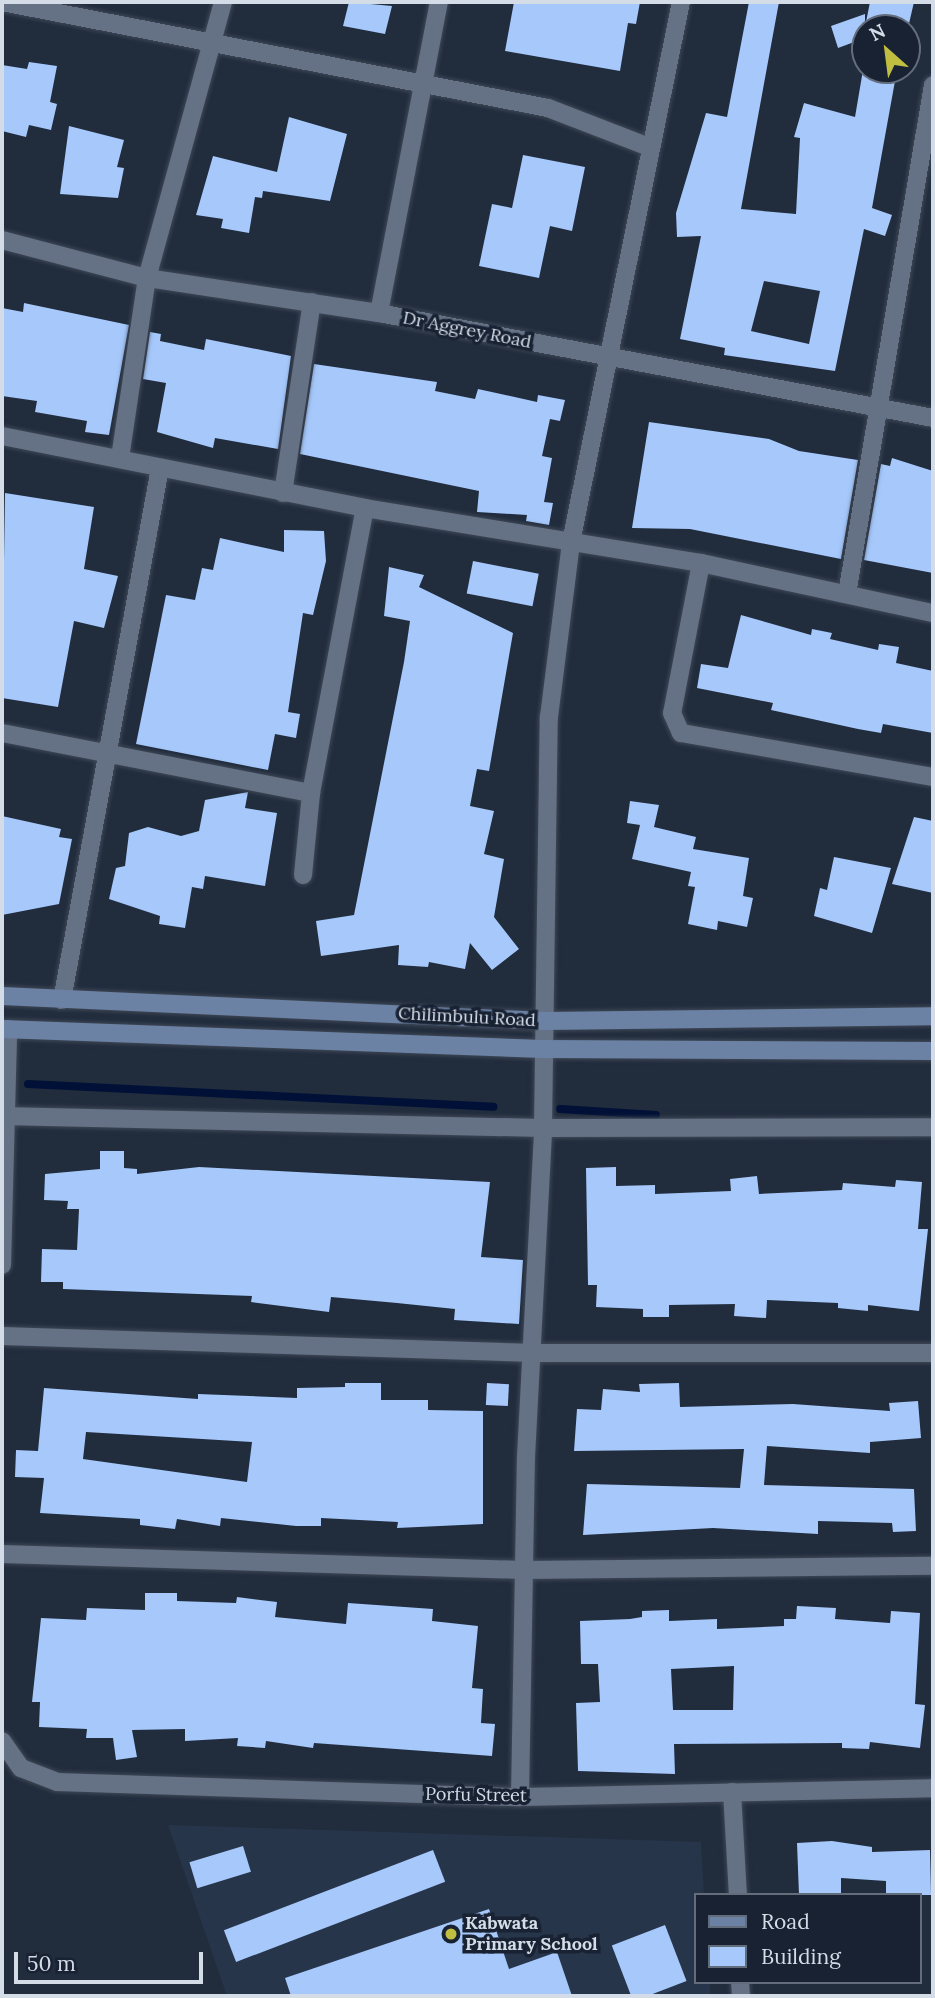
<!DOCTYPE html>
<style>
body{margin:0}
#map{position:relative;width:935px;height:1998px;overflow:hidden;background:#212c3d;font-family:Lora,serif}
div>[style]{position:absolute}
.built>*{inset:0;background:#27354b}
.stream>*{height:8px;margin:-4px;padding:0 4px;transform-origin:4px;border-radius:4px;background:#001036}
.building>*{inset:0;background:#a6c8fb;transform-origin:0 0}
.roads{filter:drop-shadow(0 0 2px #3f4856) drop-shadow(0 0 2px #3f4856)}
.minor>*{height:18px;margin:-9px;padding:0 9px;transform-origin:9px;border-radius:9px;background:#657286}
.secondary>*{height:18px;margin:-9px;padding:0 9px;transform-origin:9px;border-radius:9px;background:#6c82a4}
.dots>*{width:19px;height:19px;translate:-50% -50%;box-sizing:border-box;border:4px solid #182233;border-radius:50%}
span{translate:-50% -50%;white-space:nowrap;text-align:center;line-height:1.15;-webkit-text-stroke:7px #182233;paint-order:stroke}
.street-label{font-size:18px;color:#d4dce7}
.poi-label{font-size:18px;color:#d4dce7;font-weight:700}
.left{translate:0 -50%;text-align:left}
.frame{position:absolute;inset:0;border:4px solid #d4dce7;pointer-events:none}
.legend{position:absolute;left:694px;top:1893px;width:228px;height:91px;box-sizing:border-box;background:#182233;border:2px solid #636c7b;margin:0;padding:9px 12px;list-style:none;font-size:21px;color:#d4dce7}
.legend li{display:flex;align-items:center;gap:14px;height:35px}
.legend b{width:35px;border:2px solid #636c7b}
.north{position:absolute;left:851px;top:14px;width:70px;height:70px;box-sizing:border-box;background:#182233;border:2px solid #636c7b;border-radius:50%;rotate:332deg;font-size:19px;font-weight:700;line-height:28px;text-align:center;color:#d4dce7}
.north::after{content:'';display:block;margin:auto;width:24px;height:32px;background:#c0be41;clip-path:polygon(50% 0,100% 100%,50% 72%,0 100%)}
.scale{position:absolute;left:14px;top:1952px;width:189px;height:32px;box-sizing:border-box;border:4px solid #d4dce7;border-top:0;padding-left:9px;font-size:21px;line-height:24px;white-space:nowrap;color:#d4dce7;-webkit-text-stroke:5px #182233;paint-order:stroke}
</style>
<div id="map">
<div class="built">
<div style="clip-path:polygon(168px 1825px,701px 1842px,704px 1895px,695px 1895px,695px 1982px,710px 1982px,710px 1996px,227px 1996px)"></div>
</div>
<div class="stream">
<div style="left:28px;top:1084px;width:466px;rotate:2.8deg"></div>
<div style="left:560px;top:1109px;width:96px;rotate:3.6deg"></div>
</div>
<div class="building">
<div style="clip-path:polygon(349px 2px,392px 6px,385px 34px,343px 26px)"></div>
<div style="clip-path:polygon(514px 2px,640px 2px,636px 24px,628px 23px,620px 71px,505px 51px)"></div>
<div style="clip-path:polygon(evenodd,749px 2px,779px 2px,741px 209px,796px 214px,800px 138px,794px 137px,804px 103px,855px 117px,863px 70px,897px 70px,872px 208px,892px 215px,885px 236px,864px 229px,835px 371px,724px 355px,725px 348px,680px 339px,701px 236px,677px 237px,676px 213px,706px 113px,727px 117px,749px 2px,764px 281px,820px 291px,809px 344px,751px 331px,764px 281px)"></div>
<div style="clip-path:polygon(870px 2px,914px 2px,908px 28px,865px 28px,865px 38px,838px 48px,831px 26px,865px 14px,865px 27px)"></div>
<div style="clip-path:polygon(29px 62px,57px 66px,50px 102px,57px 104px,51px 130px,29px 125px,26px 137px,2px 131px,2px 65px,27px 69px)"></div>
<div style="clip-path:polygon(289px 117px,347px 134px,330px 201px,263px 191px,262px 198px,255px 197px,249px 233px,221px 228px,223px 219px,196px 215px,213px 156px,277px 172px)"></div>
<div style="clip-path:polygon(69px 126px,124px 140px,117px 167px,124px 168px,118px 198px,60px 194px)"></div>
<div style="clip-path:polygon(523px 155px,585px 167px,572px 231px,550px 226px,539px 278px,479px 266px,492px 204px,512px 208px)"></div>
<div style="clip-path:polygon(24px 303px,129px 325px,109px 435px,85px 432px,87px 421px,35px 412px,37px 401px,2px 396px,2px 308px,23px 312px)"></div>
<div style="clip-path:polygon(150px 332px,161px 334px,160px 341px,204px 350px,206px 339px,291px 356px,278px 449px,215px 438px,213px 448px,157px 432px,166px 383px,143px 379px)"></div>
<div style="clip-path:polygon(314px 364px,437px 382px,435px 391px,475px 399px,478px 389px,537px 402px,538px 395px,565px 400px,560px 421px,550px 419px,542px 456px,552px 458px,544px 502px,553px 503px,549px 525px,526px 521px,527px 515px,477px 512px,479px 491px,300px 454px)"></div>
<div style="clip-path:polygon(649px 422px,769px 439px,799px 451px,858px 460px,841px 559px,690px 529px,632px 528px)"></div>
<div style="clip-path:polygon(892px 458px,933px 471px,933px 573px,864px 560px,881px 464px,890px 466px)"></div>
<div style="clip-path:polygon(5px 493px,94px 507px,84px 569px,118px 576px,104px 628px,74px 621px,58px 707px,2px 698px)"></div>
<div style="clip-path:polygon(284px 530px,324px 531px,326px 561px,313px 615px,303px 613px,288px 712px,300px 714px,296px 738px,275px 734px,268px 770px,136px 744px,166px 595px,195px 600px,202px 568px,213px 570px,220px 538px,284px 552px)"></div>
<div style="left:473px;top:561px;width:67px;height:33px;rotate:11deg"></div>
<div style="clip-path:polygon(389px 567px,424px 575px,419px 587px,513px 633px,489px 771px,477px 769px,470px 806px,494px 811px,484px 854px,504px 859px,494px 917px,519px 949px,492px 970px,470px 943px,465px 969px,429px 962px,428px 967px,398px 965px,399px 945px,321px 956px,316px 921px,354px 915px,404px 662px,410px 621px,384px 616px)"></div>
<div style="clip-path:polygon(741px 615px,811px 635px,812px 629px,832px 633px,830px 639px,878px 650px,879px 644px,899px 647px,896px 663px,933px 671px,933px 733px,883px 724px,881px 733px,858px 729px,771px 710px,773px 703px,697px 688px,701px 664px,728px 668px)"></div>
<div style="clip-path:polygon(248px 792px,245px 808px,277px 813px,265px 886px,205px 876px,203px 889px,192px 887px,185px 928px,159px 924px,160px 916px,109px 899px,116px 868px,125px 866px,129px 833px,148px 827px,181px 836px,199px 831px,205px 800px)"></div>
<div style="clip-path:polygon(630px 801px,659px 805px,654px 827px,696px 837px,693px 849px,749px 858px,743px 896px,753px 898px,747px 927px,718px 921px,717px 930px,688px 924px,695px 887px,688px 886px,691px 872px,632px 859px,640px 825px,627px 823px)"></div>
<div style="clip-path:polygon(2px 816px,61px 829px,59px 837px,72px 839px,59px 904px,2px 915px)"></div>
<div style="clip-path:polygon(914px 817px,933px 821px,933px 893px,892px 884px)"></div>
<div style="clip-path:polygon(834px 857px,891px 868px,872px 933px,814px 916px,820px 888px,827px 890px)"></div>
<div style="clip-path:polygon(100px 1151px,124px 1151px,124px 1168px,137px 1169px,137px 1174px,199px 1167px,490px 1182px,481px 1257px,523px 1260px,519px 1324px,454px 1320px,455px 1309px,397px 1303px,331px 1297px,329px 1312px,251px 1302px,252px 1296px,63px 1289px,63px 1282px,41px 1282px,42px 1249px,77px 1250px,79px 1209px,67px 1209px,68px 1201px,44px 1200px,45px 1174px,100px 1169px)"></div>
<div style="clip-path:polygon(616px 1167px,616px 1186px,655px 1185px,655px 1194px,731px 1191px,730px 1179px,757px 1176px,759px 1194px,842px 1190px,843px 1183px,895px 1187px,896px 1180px,922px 1182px,918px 1229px,928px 1229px,919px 1311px,868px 1305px,868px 1311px,838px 1308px,838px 1303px,767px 1300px,766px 1318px,734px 1316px,735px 1304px,669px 1305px,669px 1317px,643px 1317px,643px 1309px,596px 1307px,597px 1285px,588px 1285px,586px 1168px)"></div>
<div style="clip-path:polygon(evenodd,345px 1383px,381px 1383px,381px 1400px,428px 1400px,428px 1410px,483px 1411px,483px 1524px,397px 1528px,398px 1522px,321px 1518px,321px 1526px,296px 1526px,221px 1518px,220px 1526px,177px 1519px,175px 1529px,140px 1525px,140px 1519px,40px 1513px,44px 1478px,15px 1477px,16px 1450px,38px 1451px,44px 1388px,198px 1399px,198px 1394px,297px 1398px,297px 1388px,345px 1387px,345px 1383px,86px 1432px,252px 1442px,247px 1482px,83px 1459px,86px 1432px)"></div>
<div style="left:487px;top:1383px;width:22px;height:22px;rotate:3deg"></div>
<div style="clip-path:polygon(679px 1383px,680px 1407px,793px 1404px,890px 1411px,889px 1403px,918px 1401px,921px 1438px,870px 1442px,870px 1453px,767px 1446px,764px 1485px,914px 1489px,916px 1531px,893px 1532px,892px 1523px,818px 1521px,818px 1534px,713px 1528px,583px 1535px,587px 1484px,740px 1488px,744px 1449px,574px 1451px,577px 1409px,601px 1410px,603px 1389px,640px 1392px,639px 1384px)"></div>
<div style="clip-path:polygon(145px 1593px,177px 1593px,177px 1601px,236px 1603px,237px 1597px,277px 1602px,275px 1617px,346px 1624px,348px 1603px,433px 1609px,432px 1621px,478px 1626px,472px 1688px,483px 1689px,481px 1723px,495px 1724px,492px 1756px,314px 1743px,313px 1748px,266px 1741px,265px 1748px,237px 1746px,238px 1738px,185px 1741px,185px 1729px,132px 1730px,137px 1757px,116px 1760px,113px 1738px,86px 1738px,87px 1729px,39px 1727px,40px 1702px,32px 1702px,41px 1618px,86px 1620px,87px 1608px,145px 1610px)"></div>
<div style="clip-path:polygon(evenodd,797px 1606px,836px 1608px,835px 1619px,890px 1623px,891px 1611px,920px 1613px,915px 1704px,925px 1705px,920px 1748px,870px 1742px,869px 1749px,842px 1748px,842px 1743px,674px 1744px,675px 1774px,578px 1771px,576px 1703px,600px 1702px,598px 1664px,581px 1664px,580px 1621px,630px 1619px,642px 1617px,642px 1611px,669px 1610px,669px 1621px,717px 1619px,717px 1629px,784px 1626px,784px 1619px,796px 1619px,797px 1606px,734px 1666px,733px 1710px,673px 1710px,671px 1669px,734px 1666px)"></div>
<div style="clip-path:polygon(832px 1841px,872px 1847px,872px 1852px,930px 1850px,931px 1895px,886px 1895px,886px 1881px,841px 1878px,841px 1895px,799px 1895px,797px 1843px)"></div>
<div style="left:243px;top:1846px;width:27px;height:56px;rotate:73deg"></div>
<div style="left:433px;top:1850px;width:34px;height:224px;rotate:69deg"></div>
<div style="clip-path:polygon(489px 1909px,509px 1969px,557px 1952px,572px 1996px,291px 1996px,285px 1978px)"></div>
<div style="left:665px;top:1925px;width:60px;height:57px;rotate:69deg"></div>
</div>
<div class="roads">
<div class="minor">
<div style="left:2px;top:2px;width:556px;rotate:10.99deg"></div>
<div style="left:548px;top:108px;width:108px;rotate:21.1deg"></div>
<div style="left:2px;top:240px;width:150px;rotate:14.7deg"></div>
<div style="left:147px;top:278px;width:235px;rotate:8.6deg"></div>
<div style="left:379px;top:313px;width:564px;rotate:10.73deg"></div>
<div style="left:379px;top:313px;width:317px;rotate:-79.1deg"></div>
<div style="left:2px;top:436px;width:370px;rotate:11.2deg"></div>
<div style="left:365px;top:508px;width:340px;rotate:9.3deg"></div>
<div style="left:701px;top:563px;width:237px;rotate:12.2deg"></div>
<div style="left:120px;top:458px;width:182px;rotate:-81.5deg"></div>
<div style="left:147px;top:278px;width:286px;rotate:-74.6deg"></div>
<div style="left:283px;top:493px;width:193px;rotate:-81.4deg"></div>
<div style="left:701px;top:563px;width:153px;rotate:100.9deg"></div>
<div style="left:672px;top:713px;width:22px;rotate:66deg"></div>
<div style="left:681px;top:733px;width:256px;rotate:9.9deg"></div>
<div style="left:847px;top:594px;width:516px;rotate:-80.41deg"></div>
<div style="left:2px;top:733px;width:315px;rotate:11deg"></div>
<div style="left:303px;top:875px;width:82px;rotate:-84.4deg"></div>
<div style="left:311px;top:793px;width:290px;rotate:-79.3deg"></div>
<div style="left:62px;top:1000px;width:541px;rotate:-79.56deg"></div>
<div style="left:2px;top:1116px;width:541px;rotate:1.27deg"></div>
<div style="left:543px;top:1128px;width:390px;rotate:-0.1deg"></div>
<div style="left:2px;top:1265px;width:236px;rotate:-88.5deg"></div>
<div style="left:2px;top:1336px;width:534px;rotate:1.82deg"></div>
<div style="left:536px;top:1353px;width:397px"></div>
<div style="left:2px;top:1554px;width:521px;rotate:1.76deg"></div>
<div style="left:523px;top:1570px;width:410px;rotate:-0.6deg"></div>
<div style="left:2px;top:1741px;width:33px;rotate:55deg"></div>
<div style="left:21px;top:1768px;width:39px;rotate:21deg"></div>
<div style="left:57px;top:1782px;width:463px;rotate:1.9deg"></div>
<div style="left:520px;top:1797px;width:413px;rotate:-1.2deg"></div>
<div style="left:732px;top:1792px;width:103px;rotate:86.7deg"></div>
<div style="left:520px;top:1797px;width:340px;rotate:-89deg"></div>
<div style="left:526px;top:1457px;width:329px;rotate:-87deg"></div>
<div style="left:543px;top:1128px;width:411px;rotate:-89.2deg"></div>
<div style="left:549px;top:717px;width:176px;rotate:-82.8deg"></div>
<div style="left:571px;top:542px;width:551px;rotate:-78.49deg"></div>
<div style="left:740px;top:1982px;width:14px;rotate:86deg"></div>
</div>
<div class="secondary">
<div style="left:2px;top:996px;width:544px;rotate:2.64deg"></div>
<div style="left:545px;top:1021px;width:388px;rotate:-0.7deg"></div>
<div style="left:2px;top:1029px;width:541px;rotate:2.12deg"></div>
<div style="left:543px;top:1049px;width:390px;rotate:0.3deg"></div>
</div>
</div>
<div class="dots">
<div style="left:451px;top:1934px;background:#c0be41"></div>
</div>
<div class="street-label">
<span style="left:467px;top:330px;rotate:11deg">Dr Aggrey Road</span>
<span style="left:467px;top:1017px;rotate:3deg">Chilimbulu Road</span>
<span style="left:476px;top:1795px;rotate:1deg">Porfu Street</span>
</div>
<div class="poi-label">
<span class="left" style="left:465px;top:1934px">Kabwata<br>Primary School</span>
</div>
<div class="frame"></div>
<ul class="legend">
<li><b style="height:9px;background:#6c82a4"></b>Road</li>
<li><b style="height:19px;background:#a6c8fb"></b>Building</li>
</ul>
<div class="north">N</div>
<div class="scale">50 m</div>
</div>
